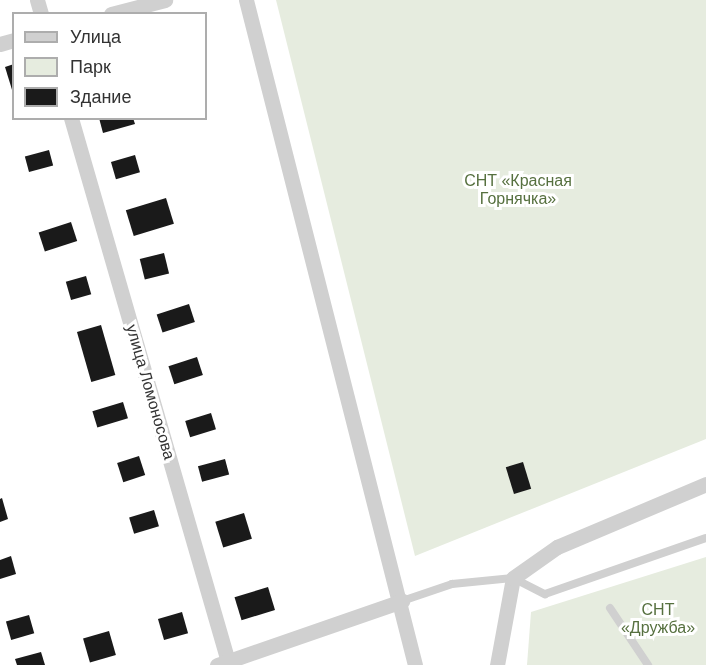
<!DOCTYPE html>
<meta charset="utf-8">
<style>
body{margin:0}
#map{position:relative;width:706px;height:665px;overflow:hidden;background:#fff;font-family:Helvetica,sans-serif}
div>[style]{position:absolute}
.green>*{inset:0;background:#e6ecdf}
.building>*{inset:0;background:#1a1a1a;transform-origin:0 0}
.lane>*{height:8px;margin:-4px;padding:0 4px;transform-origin:4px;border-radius:4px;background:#d0d0d0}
.street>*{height:15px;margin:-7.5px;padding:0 7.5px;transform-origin:7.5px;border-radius:7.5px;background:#d0d0d0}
span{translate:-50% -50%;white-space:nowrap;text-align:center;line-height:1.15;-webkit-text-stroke:6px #fff;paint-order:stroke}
.park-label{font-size:16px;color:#56703f}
.street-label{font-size:16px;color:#333}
.legend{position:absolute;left:12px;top:12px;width:195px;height:108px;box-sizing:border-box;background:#fff;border:2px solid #adadad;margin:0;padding:8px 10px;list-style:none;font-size:18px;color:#333}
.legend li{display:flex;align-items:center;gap:12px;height:30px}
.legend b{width:30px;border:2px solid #adadad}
</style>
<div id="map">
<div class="green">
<div style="clip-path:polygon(276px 0,706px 0,706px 439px,415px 556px)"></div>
<div style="clip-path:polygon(706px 557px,706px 665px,527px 665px,531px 612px)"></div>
</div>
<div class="building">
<div style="clip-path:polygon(14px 64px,14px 93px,13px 93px,5px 67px)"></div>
<div style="clip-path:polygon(99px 118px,133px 118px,135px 124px,103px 133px)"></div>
<div style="left:49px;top:150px;width:16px;height:25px;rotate:75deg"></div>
<div style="left:135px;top:155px;width:18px;height:25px;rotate:74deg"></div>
<div style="left:166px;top:198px;width:27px;height:42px;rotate:73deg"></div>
<div style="left:71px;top:222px;width:20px;height:34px;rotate:72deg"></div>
<div style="left:164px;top:253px;width:21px;height:25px;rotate:76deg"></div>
<div style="left:86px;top:276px;width:19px;height:21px;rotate:74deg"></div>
<div style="left:189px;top:304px;width:19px;height:34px;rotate:72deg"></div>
<div style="left:101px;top:325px;width:52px;height:25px;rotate:74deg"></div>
<div style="left:197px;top:357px;width:19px;height:30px;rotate:72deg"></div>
<div style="left:123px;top:402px;width:17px;height:32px;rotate:73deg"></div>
<div style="left:211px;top:413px;width:17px;height:27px;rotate:73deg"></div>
<div style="left:139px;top:456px;width:20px;height:23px;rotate:72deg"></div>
<div style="left:225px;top:459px;width:16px;height:28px;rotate:75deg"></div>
<div style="left:523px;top:462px;width:28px;height:18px;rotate:73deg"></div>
<div style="clip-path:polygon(2px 498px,8px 519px,0 522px,0 499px)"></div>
<div style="left:154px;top:510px;width:17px;height:26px;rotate:73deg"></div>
<div style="left:244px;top:513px;width:27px;height:30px;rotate:73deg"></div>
<div style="clip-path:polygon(11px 556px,16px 574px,0 579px,0 560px)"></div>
<div style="left:268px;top:587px;width:24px;height:35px;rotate:73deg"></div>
<div style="left:182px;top:612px;width:22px;height:25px;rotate:74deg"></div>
<div style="left:29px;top:615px;width:19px;height:24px;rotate:74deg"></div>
<div style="left:109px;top:631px;width:25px;height:27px;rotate:74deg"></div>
<div style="clip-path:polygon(41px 652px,45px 665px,17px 665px,15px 659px)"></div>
</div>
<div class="lane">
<div style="left:402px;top:601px;width:53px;rotate:-18.8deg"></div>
<div style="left:452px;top:584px;width:61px;rotate:-5.6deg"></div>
<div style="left:513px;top:578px;width:36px;rotate:27deg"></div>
<div style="left:545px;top:594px;width:170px;rotate:-19.2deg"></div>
<div style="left:610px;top:608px;width:69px;rotate:56.3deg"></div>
</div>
<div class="street">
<div style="left:37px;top:0;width:15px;rotate:74deg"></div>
<div style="left:246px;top:0;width:686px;rotate:75.74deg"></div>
<div style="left:111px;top:14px;width:56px;rotate:-14.5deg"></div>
<div style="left:0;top:44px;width:15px;rotate:-16deg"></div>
<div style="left:71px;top:118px;width:569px;rotate:73.89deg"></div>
<div style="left:217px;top:665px;width:196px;rotate:-19.1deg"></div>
<div style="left:497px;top:665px;width:88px;rotate:-79.6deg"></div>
<div style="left:513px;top:578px;width:54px;rotate:-35.2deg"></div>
<div style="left:557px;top:547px;width:162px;rotate:-22.9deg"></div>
</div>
<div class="park-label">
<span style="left:518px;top:190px">СНТ «Красная<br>Горнячка»</span>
<span style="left:658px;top:619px">СНТ<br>«Дружба»</span>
</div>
<div class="street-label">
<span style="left:150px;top:392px;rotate:74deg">улица Ломоносова</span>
</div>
<ul class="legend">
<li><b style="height:8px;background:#d0d0d0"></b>Улица</li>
<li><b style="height:16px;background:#e6ecdf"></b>Парк</li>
<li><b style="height:16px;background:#1a1a1a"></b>Здание</li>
</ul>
</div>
